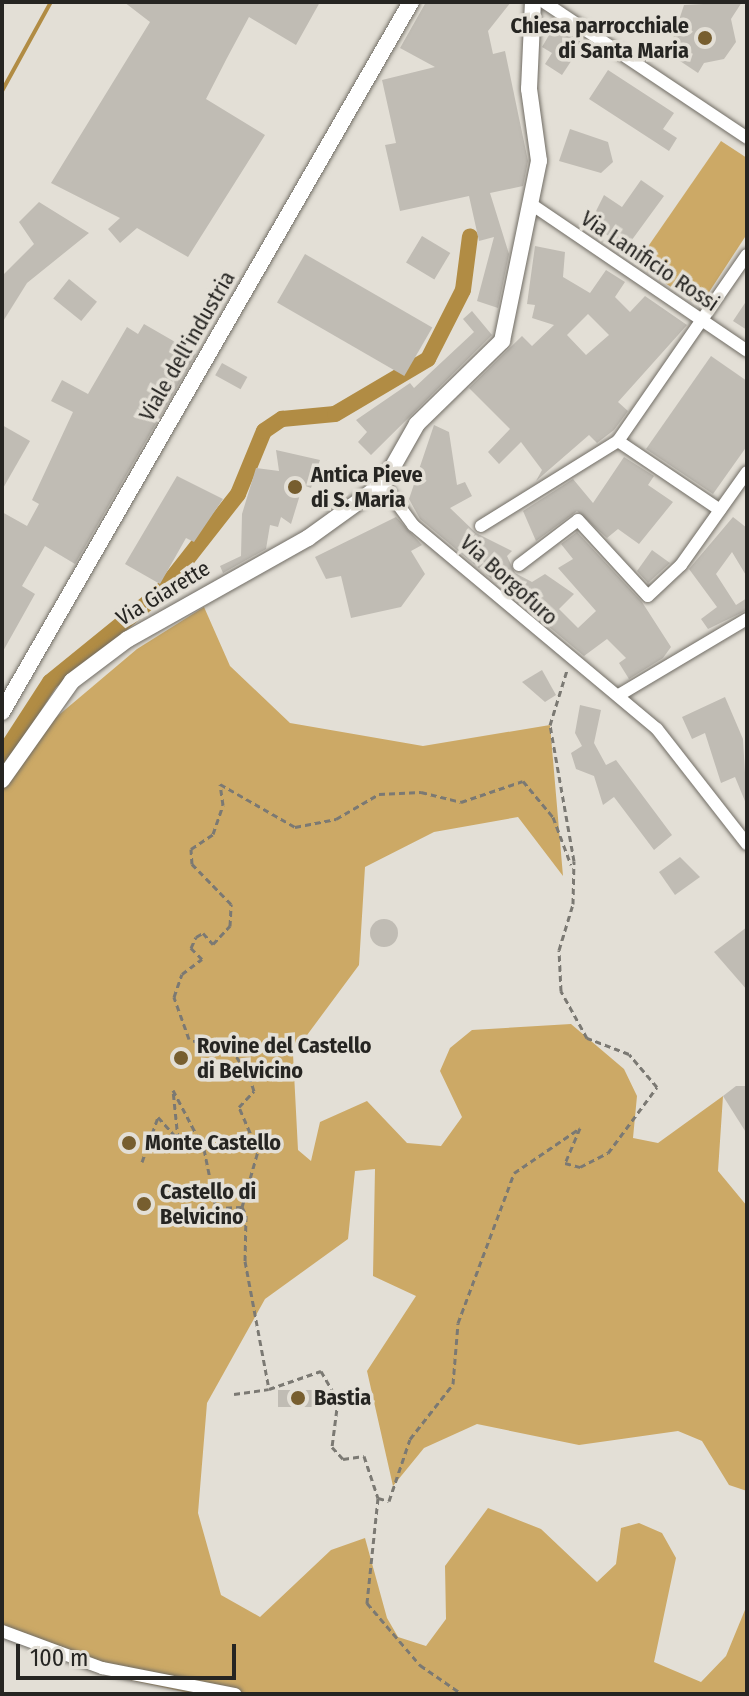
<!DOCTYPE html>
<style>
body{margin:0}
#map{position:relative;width:749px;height:1696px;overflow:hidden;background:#e3dfd6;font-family:"Fira Sans Condensed",sans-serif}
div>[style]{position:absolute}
.green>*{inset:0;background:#cca966}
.stream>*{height:4px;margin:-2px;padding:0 2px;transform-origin:2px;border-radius:2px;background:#b18c44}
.canal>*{height:16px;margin:-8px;padding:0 8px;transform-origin:8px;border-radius:8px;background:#b18c44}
.building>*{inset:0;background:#c0bcb4;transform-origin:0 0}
.round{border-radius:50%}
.path>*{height:3px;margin-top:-1.5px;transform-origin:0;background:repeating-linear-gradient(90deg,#7b7973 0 6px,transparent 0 10px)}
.roads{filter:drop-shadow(0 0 2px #706c64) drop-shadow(0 0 2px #706c64)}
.street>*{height:12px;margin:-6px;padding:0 6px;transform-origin:6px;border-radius:6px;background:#fff}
.secondary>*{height:16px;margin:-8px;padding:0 8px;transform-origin:8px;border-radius:8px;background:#fff}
.dots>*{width:22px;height:22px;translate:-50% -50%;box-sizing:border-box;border:4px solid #e3dfd6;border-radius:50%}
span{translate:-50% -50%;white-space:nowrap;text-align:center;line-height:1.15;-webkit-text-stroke:7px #e3dfd6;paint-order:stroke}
.poi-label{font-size:22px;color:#262522;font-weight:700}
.right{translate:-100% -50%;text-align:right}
.left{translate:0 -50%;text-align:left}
.street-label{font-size:22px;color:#262522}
.frame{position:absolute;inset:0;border:4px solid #262522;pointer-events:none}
.scale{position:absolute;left:16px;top:1644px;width:220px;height:36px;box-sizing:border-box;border:4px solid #262522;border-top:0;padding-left:10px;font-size:24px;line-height:28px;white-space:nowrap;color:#262522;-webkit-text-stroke:6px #e3dfd6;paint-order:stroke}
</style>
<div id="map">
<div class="green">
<div style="clip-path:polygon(721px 141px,747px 158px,747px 234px,700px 306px,636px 264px)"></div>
<div style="clip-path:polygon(204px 607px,230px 666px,290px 723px,423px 746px,550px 725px,563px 876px,518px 817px,434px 832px,365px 867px,359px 965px,293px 1054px,298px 1150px,311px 1161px,320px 1122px,367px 1101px,407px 1143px,441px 1146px,462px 1117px,440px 1071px,450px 1048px,472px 1030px,571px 1024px,624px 1069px,637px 1096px,633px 1138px,658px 1143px,723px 1096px,718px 1171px,747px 1206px,747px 1491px,729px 1485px,702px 1441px,678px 1431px,579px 1445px,477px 1424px,424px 1448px,393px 1486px,367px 1371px,416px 1296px,373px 1276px,375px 1169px,355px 1171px,348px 1239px,265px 1299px,207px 1403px,198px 1513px,221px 1595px,260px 1617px,331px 1550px,365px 1538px,387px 1618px,398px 1637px,426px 1646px,446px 1619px,445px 1566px,488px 1508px,541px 1529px,597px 1582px,616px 1564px,621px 1528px,639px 1523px,662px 1533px,676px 1558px,654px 1662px,701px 1682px,726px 1656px,747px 1605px,747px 1694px,194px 1694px,125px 1679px,2px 1632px,2px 790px,47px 725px,137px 649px)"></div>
</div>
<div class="stream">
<div style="left:2px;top:91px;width:102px;rotate:-61.2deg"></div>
</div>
<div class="canal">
<div style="left:2px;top:756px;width:88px;rotate:-57deg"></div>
<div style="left:50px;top:682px;width:144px;rotate:-39.1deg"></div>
<div style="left:162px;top:591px;width:123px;rotate:-51.9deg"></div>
<div style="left:238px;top:494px;width:68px;rotate:-67.6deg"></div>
<div style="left:264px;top:431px;width:22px;rotate:-34deg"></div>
<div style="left:282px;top:419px;width:53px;rotate:-5.4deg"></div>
<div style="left:335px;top:414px;width:108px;rotate:-30.6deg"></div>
<div style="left:428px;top:359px;width:77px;rotate:-63.1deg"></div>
<div style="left:463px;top:290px;width:54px;rotate:-82.6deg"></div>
</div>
<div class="building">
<div style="clip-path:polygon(124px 2px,320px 2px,296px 45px,249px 17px,227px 58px,206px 99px,265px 135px,188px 257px,137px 228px,120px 243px,108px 229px,120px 218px,51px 183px,150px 22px)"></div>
<div style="clip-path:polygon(426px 2px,511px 2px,488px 31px,493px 54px,505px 51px,528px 161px,523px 186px,490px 193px,509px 254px,498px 308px,477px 301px,494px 237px,479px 241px,469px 196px,400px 211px,385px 145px,396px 143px,382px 80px,435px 67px,400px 48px)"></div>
<div style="clip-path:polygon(742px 2px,731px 19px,736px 42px,724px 59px,704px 63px,698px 73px,668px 53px,684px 5px)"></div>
<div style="clip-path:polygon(555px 25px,583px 43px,562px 75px,545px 64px,552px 53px,542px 47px)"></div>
<div style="clip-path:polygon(608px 70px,674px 113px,663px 129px,677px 138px,669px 151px,589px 99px)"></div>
<div style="clip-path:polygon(570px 129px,608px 142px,613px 162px,601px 173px,559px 161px)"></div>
<div style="clip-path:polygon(641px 180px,664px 196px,626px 248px,590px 223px,604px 195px,622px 207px)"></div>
<div style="clip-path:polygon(39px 202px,89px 233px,27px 283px,2px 323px,2px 276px,34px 244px,19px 222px)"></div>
<div style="left:422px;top:236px;width:33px;height:31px;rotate:31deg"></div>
<div style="clip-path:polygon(evenodd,535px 246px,565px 252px,563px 277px,590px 293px,606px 270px,625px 282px,615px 297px,630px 312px,645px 296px,687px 325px,618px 402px,628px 411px,614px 430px,597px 443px,589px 435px,536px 481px,542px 470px,521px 442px,499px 464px,488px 452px,510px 429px,469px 388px,522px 336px,532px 346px,554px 325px,532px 318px,535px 305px,527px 304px,535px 246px,588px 314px,609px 335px,586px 355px,567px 335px,588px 314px)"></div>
<div style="left:305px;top:254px;width:147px;height:56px;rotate:30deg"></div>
<div style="left:69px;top:279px;width:36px;height:25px;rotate:39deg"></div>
<div style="clip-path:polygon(747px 300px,747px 330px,733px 321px)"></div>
<div style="clip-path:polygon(472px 311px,492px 335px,371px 455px,358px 442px,367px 432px,356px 420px,410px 383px,414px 388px,474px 332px,463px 319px)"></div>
<div style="clip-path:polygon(144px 324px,196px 354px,75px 564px,45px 546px,22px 586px,35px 594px,2px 653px,2px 512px,27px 526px,39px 504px,32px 500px,73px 412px,51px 401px,62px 380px,88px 394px,127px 327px,138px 334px)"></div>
<div style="clip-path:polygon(711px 356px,747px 381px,747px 446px,713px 494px,646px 449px)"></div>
<div style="left:222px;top:363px;width:29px;height:14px;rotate:29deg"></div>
<div style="clip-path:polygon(2px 425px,30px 441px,2px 490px)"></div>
<div style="clip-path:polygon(434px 425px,449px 432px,457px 485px,465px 482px,472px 496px,450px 508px,476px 533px,512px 551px,507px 556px,515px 573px,532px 582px,545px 574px,574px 594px,559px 609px,578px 628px,596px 611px,558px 568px,573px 559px,561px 544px,577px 532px,642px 602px,671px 647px,663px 658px,629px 679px,619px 663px,626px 658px,607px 639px,584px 656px,420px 519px,409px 499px)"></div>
<div style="clip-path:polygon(276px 450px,320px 460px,311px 488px,303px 485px,291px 524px,281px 517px,278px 527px,270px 525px,266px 549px,223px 573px,220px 566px,241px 556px,242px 514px,256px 468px,279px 471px)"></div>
<div style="clip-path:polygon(624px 457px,654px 476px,648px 485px,673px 502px,639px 544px,618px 529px,607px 538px,577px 511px,536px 541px,523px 511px,573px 479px,593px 503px)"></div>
<div style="clip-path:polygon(177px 476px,223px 499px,194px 542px,186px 538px,160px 584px,125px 564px)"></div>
<div style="clip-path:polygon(396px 517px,422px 545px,411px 551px,425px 574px,401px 607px,351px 618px,341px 576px,326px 579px,315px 557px)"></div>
<div style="clip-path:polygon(733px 517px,747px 528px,747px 577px,732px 552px,716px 574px,736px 605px,747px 598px,747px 610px,708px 629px,701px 619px,717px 607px,689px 569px)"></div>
<div style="clip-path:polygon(652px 550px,670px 563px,648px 583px,637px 571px)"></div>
<div style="clip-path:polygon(542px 670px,556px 695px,545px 702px,522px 682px)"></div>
<div style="clip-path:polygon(725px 697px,743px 739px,747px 806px,735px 777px,721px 783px,705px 733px,692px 739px,682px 717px)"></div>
<div style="clip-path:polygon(580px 705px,601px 710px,594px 743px,606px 765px,616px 760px,672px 835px,654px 850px,614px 797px,603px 805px,594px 776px,576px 769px,571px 753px,582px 746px,575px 733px)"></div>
<div style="clip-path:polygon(680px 857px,700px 877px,675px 895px,659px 872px)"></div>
<div class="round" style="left:370px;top:919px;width:28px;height:28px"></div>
<div style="clip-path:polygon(747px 927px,747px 990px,714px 952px)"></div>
<div style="clip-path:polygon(736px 1086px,747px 1086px,747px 1134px,723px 1096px)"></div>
<div style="left:278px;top:1390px;width:39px;height:17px"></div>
</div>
<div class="path">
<div style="left:142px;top:1162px;width:48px;rotate:-70.4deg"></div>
<div style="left:158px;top:1117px;width:30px;rotate:48deg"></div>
<div style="left:178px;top:1139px;width:49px;rotate:-95.8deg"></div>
<div style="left:173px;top:1090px;width:67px;rotate:62.3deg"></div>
<div style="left:204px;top:1149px;width:60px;rotate:78.5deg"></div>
<div style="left:216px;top:1208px;width:26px;rotate:-2deg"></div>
<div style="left:242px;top:1207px;width:9px;rotate:63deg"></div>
<div style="left:246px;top:1215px;width:46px;rotate:91.2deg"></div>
<div style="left:245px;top:1261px;width:130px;rotate:79.4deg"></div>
<div style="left:269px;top:1389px;width:55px;rotate:-19.1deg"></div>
<div style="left:321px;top:1371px;width:34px;rotate:60deg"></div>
<div style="left:338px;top:1400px;width:47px;rotate:97.3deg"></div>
<div style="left:332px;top:1447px;width:16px;rotate:47deg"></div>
<div style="left:343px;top:1459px;width:21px;rotate:-8deg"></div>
<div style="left:364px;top:1456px;width:44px;rotate:71.6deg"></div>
<div style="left:378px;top:1498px;width:11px;rotate:15deg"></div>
<div style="left:389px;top:1501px;width:65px;rotate:-71.3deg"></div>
<div style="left:410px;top:1439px;width:70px;rotate:-52deg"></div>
<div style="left:453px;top:1384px;width:61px;rotate:-85.3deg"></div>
<div style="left:458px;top:1323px;width:160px;rotate:-69.5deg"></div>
<div style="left:514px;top:1173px;width:80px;rotate:-34.3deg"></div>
<div style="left:580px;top:1128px;width:38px;rotate:113deg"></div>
<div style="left:565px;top:1163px;width:16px;rotate:15deg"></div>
<div style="left:580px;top:1167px;width:31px;rotate:-27deg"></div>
<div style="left:608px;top:1153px;width:82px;rotate:-53.4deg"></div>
<div style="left:657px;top:1087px;width:43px;rotate:-130.3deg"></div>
<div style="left:629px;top:1054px;width:45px;rotate:-159.1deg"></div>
<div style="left:587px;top:1038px;width:54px;rotate:-119deg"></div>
<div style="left:561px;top:991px;width:41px;rotate:-92.8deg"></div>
<div style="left:559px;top:950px;width:48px;rotate:-73.1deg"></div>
<div style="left:573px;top:904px;width:43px;rotate:-88.7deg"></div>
<div style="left:574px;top:861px;width:138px;rotate:-100deg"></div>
<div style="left:550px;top:725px;width:58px;rotate:-72.8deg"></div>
<div style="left:242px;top:1207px;width:58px;rotate:-74.1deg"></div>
<div style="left:258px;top:1151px;width:48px;rotate:-113.4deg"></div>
<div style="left:239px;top:1107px;width:22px;rotate:-47deg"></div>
<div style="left:254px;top:1091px;width:13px;rotate:-108deg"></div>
<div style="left:250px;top:1079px;width:37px;rotate:-121deg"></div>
<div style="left:231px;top:1047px;width:7px;rotate:124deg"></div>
<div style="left:227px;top:1053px;width:40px;rotate:-159.8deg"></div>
<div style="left:189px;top:1039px;width:45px;rotate:-109.7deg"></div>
<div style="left:174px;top:997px;width:24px;rotate:-71deg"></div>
<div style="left:182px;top:974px;width:25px;rotate:-37deg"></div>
<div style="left:202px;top:959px;width:16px;rotate:-135deg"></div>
<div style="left:191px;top:948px;width:12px;rotate:-66deg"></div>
<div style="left:196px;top:937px;width:8px;rotate:-30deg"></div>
<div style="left:203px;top:933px;width:15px;rotate:48deg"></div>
<div style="left:213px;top:944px;width:25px;rotate:-47deg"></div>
<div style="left:230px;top:926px;width:22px;rotate:-87deg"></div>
<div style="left:231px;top:904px;width:56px;rotate:-134.3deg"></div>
<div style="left:192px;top:864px;width:15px;rotate:-94deg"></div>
<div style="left:191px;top:849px;width:27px;rotate:-34deg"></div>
<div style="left:213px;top:834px;width:31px;rotate:-71deg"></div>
<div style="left:223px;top:805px;width:21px;rotate:-98deg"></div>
<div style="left:220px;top:784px;width:86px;rotate:29.8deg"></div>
<div style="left:295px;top:827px;width:42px;rotate:-11deg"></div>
<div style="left:336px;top:819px;width:50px;rotate:-30.2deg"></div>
<div style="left:379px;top:794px;width:42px;rotate:-2.7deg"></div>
<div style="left:421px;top:792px;width:41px;rotate:14deg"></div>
<div style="left:461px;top:802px;width:65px;rotate:-18.7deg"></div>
<div style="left:523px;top:781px;width:47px;rotate:50.2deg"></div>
<div style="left:553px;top:817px;width:51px;rotate:69.4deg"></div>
<div style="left:234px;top:1394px;width:35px;rotate:-8deg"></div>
<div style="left:378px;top:1498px;width:106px;rotate:96deg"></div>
<div style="left:367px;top:1603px;width:82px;rotate:49.5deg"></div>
<div style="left:420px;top:1665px;width:51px;rotate:34.6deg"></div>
</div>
<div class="roads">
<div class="street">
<div style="left:544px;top:2px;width:244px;rotate:33.8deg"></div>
<div style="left:531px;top:204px;width:261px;rotate:34.2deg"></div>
<div style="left:618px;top:441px;width:123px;rotate:34.1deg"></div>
<div style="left:383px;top:484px;width:51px;rotate:53.8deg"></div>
<div style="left:413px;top:525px;width:318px;rotate:39.9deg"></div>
<div style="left:657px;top:729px;width:146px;rotate:52deg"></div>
<div style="left:481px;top:526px;width:161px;rotate:-31.8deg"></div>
<div style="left:618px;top:441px;width:226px;rotate:-55.3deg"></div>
<div style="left:519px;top:565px;width:74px;rotate:-37.3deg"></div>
<div style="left:578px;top:520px;width:103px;rotate:47.4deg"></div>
<div style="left:648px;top:596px;width:45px;rotate:-43.2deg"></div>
<div style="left:681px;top:565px;width:114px;rotate:-54.6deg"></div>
<div style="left:619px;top:695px;width:149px;rotate:-30.7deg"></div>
<div style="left:2px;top:1631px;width:107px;rotate:20.3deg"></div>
<div style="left:102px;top:1668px;width:136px;rotate:11.1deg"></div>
</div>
<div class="secondary">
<div style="left:2px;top:712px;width:819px;rotate:-60.06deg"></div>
<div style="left:2px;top:780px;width:121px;rotate:-54.7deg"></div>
<div style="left:72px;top:681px;width:70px;rotate:-36.9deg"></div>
<div style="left:128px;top:639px;width:206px;rotate:-29.3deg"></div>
<div style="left:308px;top:538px;width:92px;rotate:-35.8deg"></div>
<div style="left:383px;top:484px;width:69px;rotate:-60.5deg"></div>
<div style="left:417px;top:424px;width:119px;rotate:-44.3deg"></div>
<div style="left:502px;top:341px;width:184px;rotate:-78.4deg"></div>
<div style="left:539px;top:161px;width:73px;rotate:-97.9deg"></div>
<div style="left:529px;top:89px;width:87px;rotate:-87.4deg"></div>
</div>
</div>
<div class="dots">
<div style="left:705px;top:38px;background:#775e2f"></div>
<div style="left:295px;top:487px;background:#775e2f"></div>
<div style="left:181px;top:1058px;background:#775e2f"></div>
<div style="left:129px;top:1143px;background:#775e2f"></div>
<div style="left:144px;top:1204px;background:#775e2f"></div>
<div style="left:298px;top:1398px;background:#775e2f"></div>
</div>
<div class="poi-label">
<span class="right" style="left:689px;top:38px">Chiesa parrocchiale<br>di Santa Maria</span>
<span class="left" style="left:311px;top:487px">Antica Pieve<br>di S. Maria</span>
<span class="left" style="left:197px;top:1058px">Rovine del Castello<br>di Belvicino</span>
<span class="left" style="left:145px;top:1143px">Monte Castello</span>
<span class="left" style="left:160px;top:1204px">Castello di<br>Belvicino</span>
<span class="left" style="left:314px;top:1398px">Bastia</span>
</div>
<div class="street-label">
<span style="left:650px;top:261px;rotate:34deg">Via Lanificio Rossi</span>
<span style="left:187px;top:346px;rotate:-60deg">Viale dell'industria</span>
<span style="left:509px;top:580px;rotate:42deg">Via Borgofuro</span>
<span style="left:163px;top:593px;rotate:-31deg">Via Giarette</span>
</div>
<div class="frame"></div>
<div class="scale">100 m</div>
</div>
